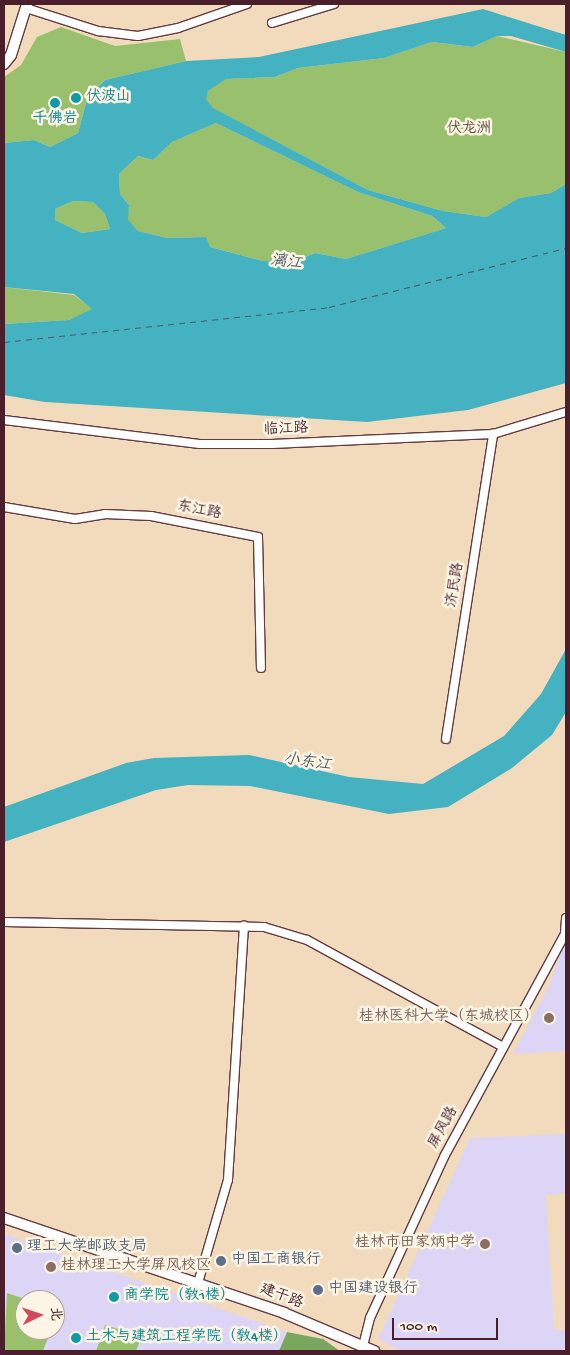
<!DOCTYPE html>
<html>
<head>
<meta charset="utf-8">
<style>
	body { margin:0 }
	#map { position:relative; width:570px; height:1355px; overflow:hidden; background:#f2dbbc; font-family:"Gochi Hand","LXGW WenKai TC",sans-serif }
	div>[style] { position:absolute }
	.built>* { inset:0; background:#ddd5f6 }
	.green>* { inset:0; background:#99c16d }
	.forest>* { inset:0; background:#7aa760 }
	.water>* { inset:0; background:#44b2c0 }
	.ferry>* { height:1px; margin-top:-0.5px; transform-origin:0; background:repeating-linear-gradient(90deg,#485a67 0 6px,transparent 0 11px) }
	.roads { filter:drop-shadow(1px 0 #633b41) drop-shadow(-1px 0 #633b41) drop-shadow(0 1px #633b41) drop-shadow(0 -1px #633b41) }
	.minor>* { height:8px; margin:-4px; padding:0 4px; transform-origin:4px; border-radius:4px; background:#fff }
	.major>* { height:10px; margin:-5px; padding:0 5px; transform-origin:5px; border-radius:5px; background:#fff }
	.dots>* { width:14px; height:14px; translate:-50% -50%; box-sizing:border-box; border:2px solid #fcf5e5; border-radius:50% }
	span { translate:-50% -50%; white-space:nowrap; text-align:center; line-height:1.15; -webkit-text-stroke:5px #fcf5e5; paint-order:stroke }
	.culture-label { font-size:15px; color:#0d838f }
	.left { translate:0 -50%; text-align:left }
	.park-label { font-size:15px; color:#62503f }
	.street-label { font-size:15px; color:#4a1f2b }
	.education-label { font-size:15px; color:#785e54 }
	.right { translate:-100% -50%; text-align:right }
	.service-label { font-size:15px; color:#4e5e75 }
	.water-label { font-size:16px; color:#485a67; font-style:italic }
	.frame { position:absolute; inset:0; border:5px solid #4a1f2b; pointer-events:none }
	.north { position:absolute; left:15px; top:1290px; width:50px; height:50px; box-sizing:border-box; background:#fcf5e5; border:1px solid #b59f9b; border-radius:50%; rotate:86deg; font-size:14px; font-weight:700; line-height:20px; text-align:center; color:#4a1f2b }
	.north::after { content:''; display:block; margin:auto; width:18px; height:22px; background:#d1495b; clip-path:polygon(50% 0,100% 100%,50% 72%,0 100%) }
	.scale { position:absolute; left:392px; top:1318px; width:106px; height:22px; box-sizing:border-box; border:2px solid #4a1f2b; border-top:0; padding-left:6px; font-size:15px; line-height:18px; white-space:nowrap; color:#4a1f2b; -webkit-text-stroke:4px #fcf5e5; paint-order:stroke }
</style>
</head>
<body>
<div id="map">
	<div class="built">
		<div style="clip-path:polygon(566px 937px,566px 1051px,513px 1054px,549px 986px)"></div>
		<div style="clip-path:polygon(566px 1134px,566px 1193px,546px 1195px,554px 1329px,566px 1331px,566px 1351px,401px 1351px,378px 1339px,470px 1138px)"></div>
		<div style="clip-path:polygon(evenodd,4px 1234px,287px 1332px,279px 1351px,4px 1351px,4px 1234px,25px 1300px,55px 1300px,55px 1330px,25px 1330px,25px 1300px)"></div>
	</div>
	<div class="green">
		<div style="clip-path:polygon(61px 27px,115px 46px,180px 39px,186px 61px,105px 80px,87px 99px,78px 133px,50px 147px,34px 140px,4px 143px,4px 77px,21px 65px,37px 37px)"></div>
		<div style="clip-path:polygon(497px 36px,566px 52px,566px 184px,551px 193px,519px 198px,486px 217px,443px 211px,368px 190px,212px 108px,205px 99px,208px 91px,225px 79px,275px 77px,298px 68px,384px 58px,432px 42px,473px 47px)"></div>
		<div style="clip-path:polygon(216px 123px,358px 192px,432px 216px,446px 228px,346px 259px,315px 253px,293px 262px,263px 261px,210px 247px,205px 237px,167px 238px,138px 231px,127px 220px,129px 205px,120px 194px,119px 174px,138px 156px,153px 160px,172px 142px)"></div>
		<div style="clip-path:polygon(73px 201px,93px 202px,105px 214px,110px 229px,82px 233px,55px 220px,55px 209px)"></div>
		<div style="clip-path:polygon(4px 287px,74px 295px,93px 309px,69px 320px,4px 324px)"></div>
		<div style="clip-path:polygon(7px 1293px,28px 1300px,25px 1330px,51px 1330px,43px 1351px,4px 1351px)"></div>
		<div style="clip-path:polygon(105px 1325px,142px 1336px,136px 1351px,96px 1351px)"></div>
	</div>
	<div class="forest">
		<div style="clip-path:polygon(287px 1332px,323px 1339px,340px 1351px,279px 1351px)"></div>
	</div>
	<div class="water">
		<div style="clip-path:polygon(evenodd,483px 9px,566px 35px,566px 52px,511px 36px,497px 36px,473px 47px,432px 42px,384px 58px,298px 68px,275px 77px,226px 79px,208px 91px,206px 99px,213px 108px,368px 190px,443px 211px,486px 217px,519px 198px,551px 193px,566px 184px,566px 383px,468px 410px,367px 422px,45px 402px,4px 395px,4px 324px,69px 320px,92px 309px,74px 294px,4px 287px,4px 143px,34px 140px,50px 147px,78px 133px,87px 99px,105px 80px,186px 61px,259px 57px,483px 9px,216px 123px,358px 192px,432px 216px,446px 228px,346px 259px,315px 253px,293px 262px,263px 261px,210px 247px,206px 237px,167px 238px,138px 231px,128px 220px,129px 205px,120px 194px,119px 174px,138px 156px,153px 160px,172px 142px,216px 123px,483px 9px,73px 201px,93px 202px,105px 214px,110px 229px,82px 233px,55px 220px,55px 209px,73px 201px)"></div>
		<div style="clip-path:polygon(566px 649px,566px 712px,552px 735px,512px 768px,448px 807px,389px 814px,250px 786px,188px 785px,156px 790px,4px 842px,4px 807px,126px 763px,154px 758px,249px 755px,349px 777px,423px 784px,504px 736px,541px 694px)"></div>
	</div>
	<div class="ferry">
		<div style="left:4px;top:342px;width:327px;rotate:-6.1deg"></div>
		<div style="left:329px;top:307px;width:244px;rotate:-14deg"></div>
	</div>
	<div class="roads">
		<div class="minor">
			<div style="left:26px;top:8px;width:76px;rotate:17.7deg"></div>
			<div style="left:98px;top:31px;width:40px;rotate:7.1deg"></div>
			<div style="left:138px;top:36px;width:41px;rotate:-11.3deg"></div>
			<div style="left:178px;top:28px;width:73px;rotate:-19.2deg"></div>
			<div style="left:272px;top:23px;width:65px;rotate:-17deg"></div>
			<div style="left:4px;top:420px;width:197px;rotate:7deg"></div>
			<div style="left:200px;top:444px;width:72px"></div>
			<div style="left:272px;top:444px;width:221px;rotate:-2.6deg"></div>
			<div style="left:493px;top:434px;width:76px;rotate:-16.8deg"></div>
			<div style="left:4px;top:507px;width:72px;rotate:9.6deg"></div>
			<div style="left:75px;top:519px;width:30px;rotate:-9deg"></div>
			<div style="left:105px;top:514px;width:46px;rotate:2.5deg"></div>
			<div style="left:151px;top:516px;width:109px;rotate:11.1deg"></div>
			<div style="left:258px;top:537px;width:131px;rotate:88.7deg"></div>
			<div style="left:446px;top:739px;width:309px;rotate:-81.2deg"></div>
			<div style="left:4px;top:922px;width:260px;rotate:1.1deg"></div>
			<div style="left:264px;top:927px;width:45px;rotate:16.8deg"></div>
			<div style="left:307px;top:940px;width:223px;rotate:28.6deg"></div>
			<div style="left:565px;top:933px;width:15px;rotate:-86deg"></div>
			<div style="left:198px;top:1283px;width:107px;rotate:-73.8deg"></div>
			<div style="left:228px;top:1180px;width:255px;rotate:-86.4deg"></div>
			<div style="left:363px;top:1346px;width:29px;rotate:-76deg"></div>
			<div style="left:370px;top:1318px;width:179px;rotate:-65.3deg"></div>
			<div style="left:445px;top:1155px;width:254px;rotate:-61.5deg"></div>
		</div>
		<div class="major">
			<div style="left:4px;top:64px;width:11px;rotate:-52deg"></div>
			<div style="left:11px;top:55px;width:53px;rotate:-72.6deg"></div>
			<div style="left:4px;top:1218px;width:296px;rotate:18.7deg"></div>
			<div style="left:284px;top:1313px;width:98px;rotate:22.9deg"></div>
		</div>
	</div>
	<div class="dots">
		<div style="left:76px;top:98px;background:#0f9aa8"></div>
		<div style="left:55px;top:103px;background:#0f9aa8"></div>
		<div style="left:549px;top:1018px;background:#8d6e63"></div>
		<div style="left:485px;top:1244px;background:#8d6e63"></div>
		<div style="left:17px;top:1248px;background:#5c6f8a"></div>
		<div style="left:221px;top:1261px;background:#5c6f8a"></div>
		<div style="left:51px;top:1267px;background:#8d6e63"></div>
		<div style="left:318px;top:1290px;background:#5c6f8a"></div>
		<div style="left:114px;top:1297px;background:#0f9aa8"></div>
		<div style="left:76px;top:1338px;background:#0f9aa8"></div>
	</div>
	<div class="culture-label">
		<span class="left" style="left:86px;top:98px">伏波山</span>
		<span style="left:55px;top:120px">千佛岩</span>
		<span class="left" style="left:124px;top:1297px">商学院（教1楼）</span>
		<span class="left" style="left:86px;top:1338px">土木与建筑工程学院（教4楼）</span>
	</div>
	<div class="park-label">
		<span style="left:469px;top:130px">伏龙洲</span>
	</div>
	<div class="street-label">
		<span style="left:286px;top:430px;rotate:-2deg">临江路</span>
		<span style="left:199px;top:511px;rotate:11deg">东江路</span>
		<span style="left:456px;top:585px;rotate:-81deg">济民路</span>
		<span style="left:444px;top:1128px;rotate:-62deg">屏风路</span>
		<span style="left:281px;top:1297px;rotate:21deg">建干路</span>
	</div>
	<div class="education-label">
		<span class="right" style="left:539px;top:1018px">桂林医科大学（东城校区）</span>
		<span class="right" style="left:475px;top:1244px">桂林市田家炳中学</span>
		<span class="left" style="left:61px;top:1267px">桂林理工大学屏风校区</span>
	</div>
	<div class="service-label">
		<span class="left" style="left:27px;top:1248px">理工大学邮政支局</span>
		<span class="left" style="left:231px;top:1261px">中国工商银行</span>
		<span class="left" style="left:328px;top:1290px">中国建设银行</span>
	</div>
	<div class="water-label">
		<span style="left:286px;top:264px;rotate:7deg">漓江</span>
		<span style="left:307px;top:764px;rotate:8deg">小东江</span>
	</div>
	<div class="frame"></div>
	<div class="north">北</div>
	<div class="scale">100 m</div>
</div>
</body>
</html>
